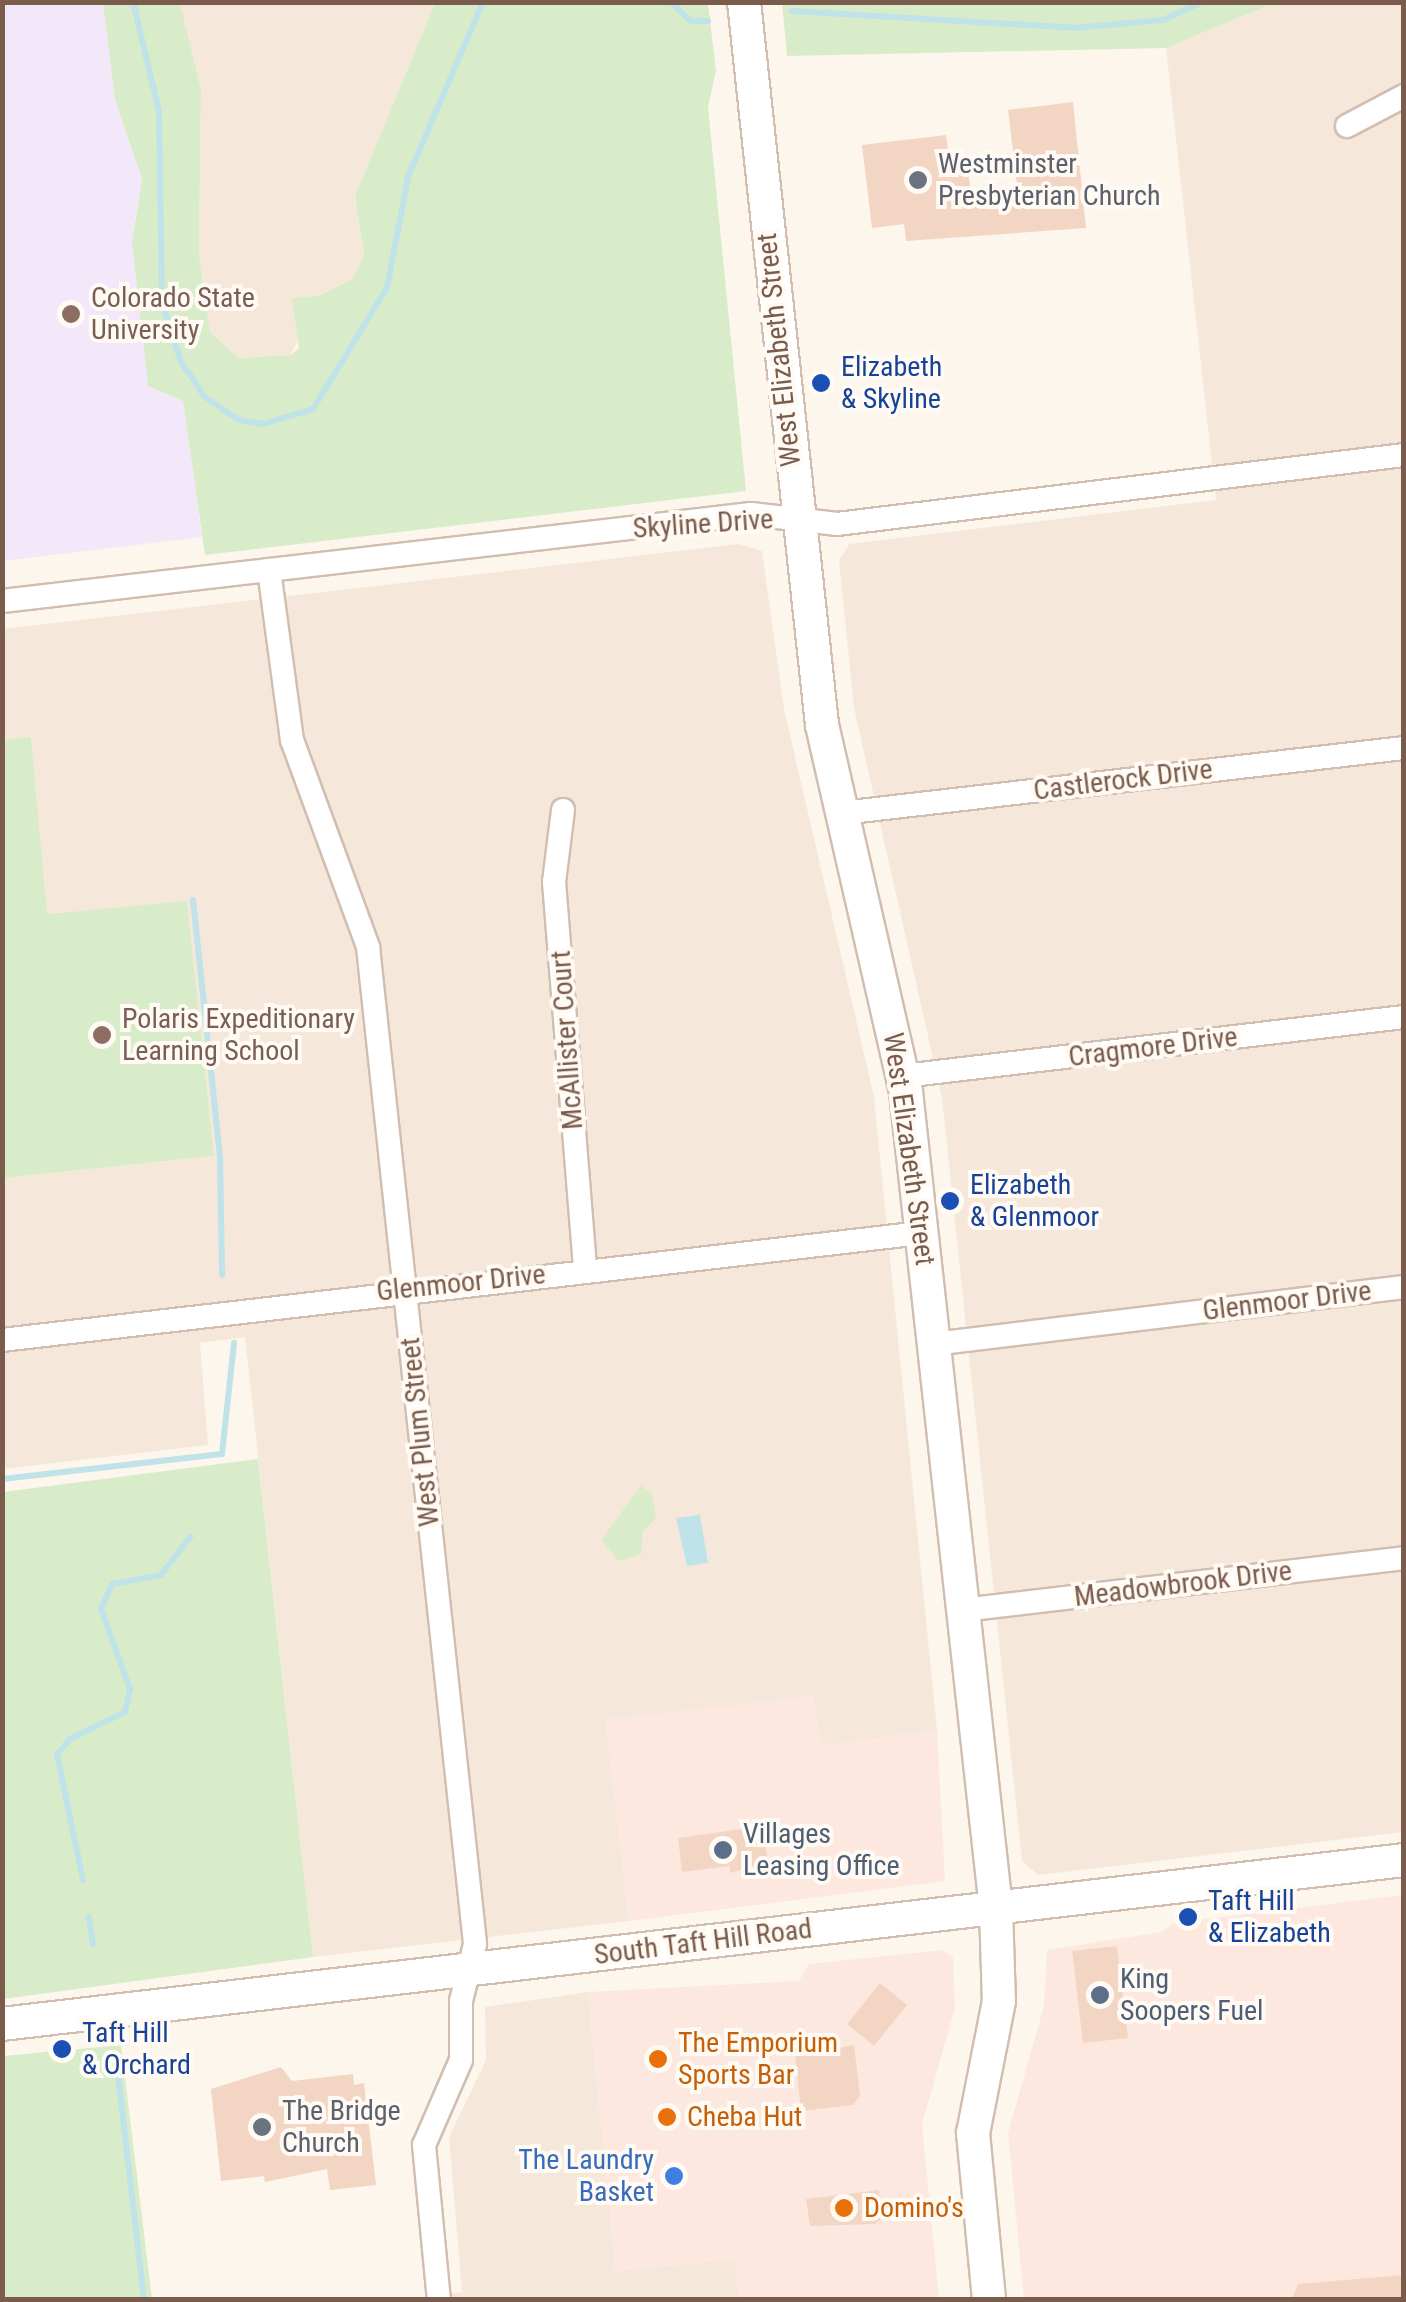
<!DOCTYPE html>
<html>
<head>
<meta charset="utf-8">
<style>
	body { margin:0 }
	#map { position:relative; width:1406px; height:2302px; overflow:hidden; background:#fdf6ec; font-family:"Roboto Condensed",sans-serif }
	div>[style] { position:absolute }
	.residential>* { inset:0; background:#f5e8da }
	.commercial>* { inset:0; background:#fde8e0 }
	.education>* { inset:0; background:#f3e8fa }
	.green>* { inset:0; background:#d8ecc9 }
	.water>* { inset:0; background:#bfe3e8 }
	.stream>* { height:6px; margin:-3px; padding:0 3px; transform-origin:3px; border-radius:3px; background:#bfe3e8 }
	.building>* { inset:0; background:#f3d5c3 }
	.roads { filter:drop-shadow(2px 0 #d1beb0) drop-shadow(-2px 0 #d1beb0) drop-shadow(0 2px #d1beb0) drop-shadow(0 -2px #d1beb0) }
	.minor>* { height:22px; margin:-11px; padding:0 11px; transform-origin:11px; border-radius:11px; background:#fff }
	.secondary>* { height:32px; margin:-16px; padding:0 16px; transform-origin:16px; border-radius:16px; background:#fff }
	.dots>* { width:28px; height:28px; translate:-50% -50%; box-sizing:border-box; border:5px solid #fffaf3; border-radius:50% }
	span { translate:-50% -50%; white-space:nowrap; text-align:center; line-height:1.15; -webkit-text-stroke:8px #fffaf3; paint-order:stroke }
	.worship-label { font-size:28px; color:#5b616d }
	.left { translate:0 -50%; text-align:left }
	.education-label { font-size:28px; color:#785e54 }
	.street-label { font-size:28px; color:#7a5c4d }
	.transit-label { font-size:28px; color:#164399 }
	.service-label { font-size:28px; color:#4e5e75 }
	.food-label { font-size:28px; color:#c56008 }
	.shop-label { font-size:28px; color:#366cbe }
	.right { translate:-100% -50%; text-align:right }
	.frame { position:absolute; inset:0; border:5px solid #7a5c4d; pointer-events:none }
</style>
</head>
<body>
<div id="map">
	<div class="residential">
		<div style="clip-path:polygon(180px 3px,435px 3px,355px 196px,364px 256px,352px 279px,318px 296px,291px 355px,238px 358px,210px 333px,199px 254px,201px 89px)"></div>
		<div style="clip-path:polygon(1274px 3px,1403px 3px,1403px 1832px,1038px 1875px,1022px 1861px,942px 1098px,854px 708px,839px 561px,849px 544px,1216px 500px,1166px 48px)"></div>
		<div style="clip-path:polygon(739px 544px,762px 551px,784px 709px,874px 1097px,937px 1730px,821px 1746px,813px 1697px,606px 1720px,629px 1921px,313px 1957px,245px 1337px,200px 1343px,208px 1445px,3px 1469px,3px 1178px,214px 1156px,187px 902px,46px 914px,31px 737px,3px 740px,2px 629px)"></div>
		<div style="clip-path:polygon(588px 1992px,616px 2271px,735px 2259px,739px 2299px,405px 2300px,462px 2292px,449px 2137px,486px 2060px,485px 2007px)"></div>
	</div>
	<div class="commercial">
		<div style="clip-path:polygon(813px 1696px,821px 1746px,937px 1730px,945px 1881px,629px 1921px,605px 1720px)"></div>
		<div style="clip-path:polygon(1403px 1895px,1403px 2299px,1024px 2299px,1008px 2133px,1044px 2006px,1047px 1950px,1161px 1932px,1174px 1923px)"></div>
		<div style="clip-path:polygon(943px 1950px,953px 1957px,955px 2008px,922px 2124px,939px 2299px,739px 2299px,735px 2259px,616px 2271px,588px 1992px,799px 1981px,809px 1964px)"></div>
	</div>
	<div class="education">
		<div style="clip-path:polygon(2px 3px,103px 3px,115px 100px,142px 179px,133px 231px,183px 401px,202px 537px,3px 561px)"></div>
	</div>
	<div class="green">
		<div style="clip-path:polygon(103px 3px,180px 3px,201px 89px,199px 254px,210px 332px,238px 358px,291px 355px,299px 348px,292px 298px,318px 296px,352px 279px,364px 256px,355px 196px,435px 3px,708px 3px,716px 71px,708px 107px,746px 491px,205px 555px,183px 401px,148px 386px,132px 242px,142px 179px,115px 100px)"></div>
		<div style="clip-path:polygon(782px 3px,782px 2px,1274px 3px,1166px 48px,787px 56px)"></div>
		<div style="clip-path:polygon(31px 737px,47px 914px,187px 901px,214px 1156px,3px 1178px,3px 740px)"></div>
		<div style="clip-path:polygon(258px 1459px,313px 1957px,3px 1999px,3px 1492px)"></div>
		<div style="clip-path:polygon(641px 1486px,652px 1494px,656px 1518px,643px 1531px,641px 1554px,619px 1561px,601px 1540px)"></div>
		<div style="clip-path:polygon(121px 2045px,152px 2299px,3px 2299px,3px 2056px)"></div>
	</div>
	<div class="water">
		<div style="clip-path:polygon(700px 1515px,708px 1563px,687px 1566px,676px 1518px)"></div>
	</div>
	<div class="stream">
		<div style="left:133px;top:2px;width:112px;rotate:76.6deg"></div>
		<div style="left:159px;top:111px;width:192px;rotate:89.1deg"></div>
		<div style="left:162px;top:303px;width:62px;rotate:72.1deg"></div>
		<div style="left:181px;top:362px;width:42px;rotate:55.6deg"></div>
		<div style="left:205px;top:397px;width:41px;rotate:34.1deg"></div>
		<div style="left:239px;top:420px;width:24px;rotate:9deg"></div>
		<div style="left:263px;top:424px;width:52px;rotate:-16.7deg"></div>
		<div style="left:313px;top:409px;width:142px;rotate:-58.6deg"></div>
		<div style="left:387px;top:288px;width:113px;rotate:-79.3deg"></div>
		<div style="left:408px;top:177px;width:190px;rotate:-66.8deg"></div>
		<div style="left:671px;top:2px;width:28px;rotate:44deg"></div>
		<div style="left:691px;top:21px;width:17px"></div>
		<div style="left:792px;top:11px;width:284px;rotate:3.4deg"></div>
		<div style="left:1075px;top:28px;width:88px;rotate:-5.2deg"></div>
		<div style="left:1163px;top:20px;width:43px;rotate:-24.8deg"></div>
		<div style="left:193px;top:900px;width:257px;rotate:84deg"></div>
		<div style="left:220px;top:1156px;width:119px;rotate:89deg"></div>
		<div style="left:2px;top:1479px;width:221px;rotate:-6.5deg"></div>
		<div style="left:222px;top:1454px;width:112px;rotate:-83.8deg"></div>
		<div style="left:83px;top:1880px;width:128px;rotate:-101.7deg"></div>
		<div style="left:57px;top:1755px;width:21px;rotate:-51deg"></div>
		<div style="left:70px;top:1739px;width:61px;rotate:-26.1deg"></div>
		<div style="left:125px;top:1712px;width:24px;rotate:-78deg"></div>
		<div style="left:130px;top:1689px;width:85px;rotate:-109.9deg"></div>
		<div style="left:101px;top:1609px;width:27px;rotate:-66deg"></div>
		<div style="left:112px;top:1584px;width:50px;rotate:-10.4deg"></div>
		<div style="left:161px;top:1575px;width:48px;rotate:-52.7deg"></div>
		<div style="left:89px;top:1917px;width:28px;rotate:82deg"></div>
		<div style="left:116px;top:2058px;width:244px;rotate:83.4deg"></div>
	</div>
	<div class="building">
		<div style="clip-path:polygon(1073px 102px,1086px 228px,906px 241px,904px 224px,872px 228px,862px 145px,946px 135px,950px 166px,967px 164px,972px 198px,1018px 193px,1008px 110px)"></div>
		<div style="clip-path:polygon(763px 1826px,768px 1862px,730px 1873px,730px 1866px,682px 1872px,678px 1838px)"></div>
		<div style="clip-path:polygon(1117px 1946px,1128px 2038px,1083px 2043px,1072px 1951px)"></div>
		<div style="clip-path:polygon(880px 1983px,907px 2005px,874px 2046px,847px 2024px)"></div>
		<div style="clip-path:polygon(854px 2045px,860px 2096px,853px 2105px,801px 2111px,795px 2056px)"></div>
		<div style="clip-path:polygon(281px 2067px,292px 2081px,353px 2074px,354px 2085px,364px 2083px,376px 2185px,330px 2190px,327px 2169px,265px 2182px,264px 2176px,221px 2181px,211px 2089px)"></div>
		<div style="clip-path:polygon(879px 2190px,882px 2218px,875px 2224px,810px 2226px,806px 2199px)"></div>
		<div style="clip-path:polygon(1404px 2275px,1404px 2300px,1291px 2300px,1298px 2284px)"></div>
	</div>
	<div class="roads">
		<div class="minor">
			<div style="left:1347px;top:126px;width:64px;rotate:-27.8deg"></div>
			<div style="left:269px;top:570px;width:172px;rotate:82.3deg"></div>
			<div style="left:292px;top:740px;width:221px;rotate:69.8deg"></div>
			<div style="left:368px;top:947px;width:1003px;rotate:83.87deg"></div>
			<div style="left:475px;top:1944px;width:59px;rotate:103.8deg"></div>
			<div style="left:461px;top:2001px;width:59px;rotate:90deg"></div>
			<div style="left:461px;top:2060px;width:93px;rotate:113.5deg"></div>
			<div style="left:424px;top:2145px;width:156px;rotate:84.5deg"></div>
			<div style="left:2px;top:601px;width:754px;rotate:-6.63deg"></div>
			<div style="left:751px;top:514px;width:87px;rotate:6.6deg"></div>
			<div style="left:837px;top:524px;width:571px;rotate:-6.94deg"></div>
			<div style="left:563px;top:810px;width:73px;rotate:97.1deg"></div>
			<div style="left:554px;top:882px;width:389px;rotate:85.4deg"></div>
			<div style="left:842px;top:813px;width:566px;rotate:-6.6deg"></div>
			<div style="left:903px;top:1076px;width:504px;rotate:-6.72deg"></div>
			<div style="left:2px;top:1340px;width:925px;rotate:-6.64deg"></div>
			<div style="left:933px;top:1344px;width:474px;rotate:-6.9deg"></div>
			<div style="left:963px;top:1610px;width:444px;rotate:-6.7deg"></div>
		</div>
		<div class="secondary">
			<div style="left:744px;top:2px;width:727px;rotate:83.84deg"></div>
			<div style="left:822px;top:725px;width:376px;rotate:77.1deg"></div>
			<div style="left:906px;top:1092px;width:821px;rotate:83.71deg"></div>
			<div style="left:996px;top:1908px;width:93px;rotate:88.2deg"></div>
			<div style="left:999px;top:2001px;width:135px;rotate:101.1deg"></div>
			<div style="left:973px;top:2133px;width:168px;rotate:84.5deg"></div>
			<div style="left:2px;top:2024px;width:1412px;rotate:-6.67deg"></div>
		</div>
	</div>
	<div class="dots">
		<div style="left:918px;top:180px;background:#6b7280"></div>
		<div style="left:71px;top:314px;background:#8d6e63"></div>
		<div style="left:821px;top:383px;background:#1a4fb4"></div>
		<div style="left:102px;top:1035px;background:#8d6e63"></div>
		<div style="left:950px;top:1201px;background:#1a4fb4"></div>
		<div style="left:723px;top:1850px;background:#5c6f8a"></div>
		<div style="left:1188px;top:1917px;background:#1a4fb4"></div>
		<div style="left:1100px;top:1995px;background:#5c6f8a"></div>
		<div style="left:62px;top:2049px;background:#1a4fb4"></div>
		<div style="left:658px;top:2059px;background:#e8710a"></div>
		<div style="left:667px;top:2117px;background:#e8710a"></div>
		<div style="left:262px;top:2127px;background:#6b7280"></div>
		<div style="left:674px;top:2176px;background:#3f7fe0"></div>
		<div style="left:844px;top:2208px;background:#e8710a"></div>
	</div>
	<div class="worship-label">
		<span class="left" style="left:938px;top:180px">Westminster<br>Presbyterian Church</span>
		<span class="left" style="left:282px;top:2127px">The Bridge<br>Church</span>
	</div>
	<div class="education-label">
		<span class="left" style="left:91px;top:314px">Colorado State<br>University</span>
		<span class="left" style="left:122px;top:1035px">Polaris Expeditionary<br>Learning School</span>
	</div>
	<div class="street-label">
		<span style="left:779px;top:350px;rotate:-96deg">West Elizabeth Street</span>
		<span style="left:703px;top:524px;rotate:-4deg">Skyline Drive</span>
		<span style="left:1123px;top:780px;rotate:-7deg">Castlerock Drive</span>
		<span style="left:567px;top:1040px;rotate:-94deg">McAllister Court</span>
		<span style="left:1153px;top:1047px;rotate:-7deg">Cragmore Drive</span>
		<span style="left:909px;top:1149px;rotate:82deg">West Elizabeth Street</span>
		<span style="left:461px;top:1283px;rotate:-6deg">Glenmoor Drive</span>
		<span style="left:1287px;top:1301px;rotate:-7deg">Glenmoor Drive</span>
		<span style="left:420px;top:1432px;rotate:-96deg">West Plum Street</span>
		<span style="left:1183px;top:1584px;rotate:-7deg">Meadowbrook Drive</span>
		<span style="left:703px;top:1942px;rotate:-7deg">South Taft Hill Road</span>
	</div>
	<div class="transit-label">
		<span class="left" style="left:841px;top:383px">Elizabeth<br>&amp; Skyline</span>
		<span class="left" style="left:970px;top:1201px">Elizabeth<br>&amp; Glenmoor</span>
		<span class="left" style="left:1208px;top:1917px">Taft Hill<br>&amp; Elizabeth</span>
		<span class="left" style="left:82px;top:2049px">Taft Hill<br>&amp; Orchard</span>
	</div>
	<div class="service-label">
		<span class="left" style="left:743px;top:1850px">Villages<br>Leasing Office</span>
		<span class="left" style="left:1120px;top:1995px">King<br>Soopers Fuel</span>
	</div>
	<div class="food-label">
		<span class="left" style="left:678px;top:2059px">The Emporium<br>Sports Bar</span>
		<span class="left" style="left:687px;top:2117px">Cheba Hut</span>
		<span class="left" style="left:864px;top:2208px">Domino's</span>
	</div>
	<div class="shop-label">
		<span class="right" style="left:654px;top:2176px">The Laundry<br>Basket</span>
	</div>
	<div class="frame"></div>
</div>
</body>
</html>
